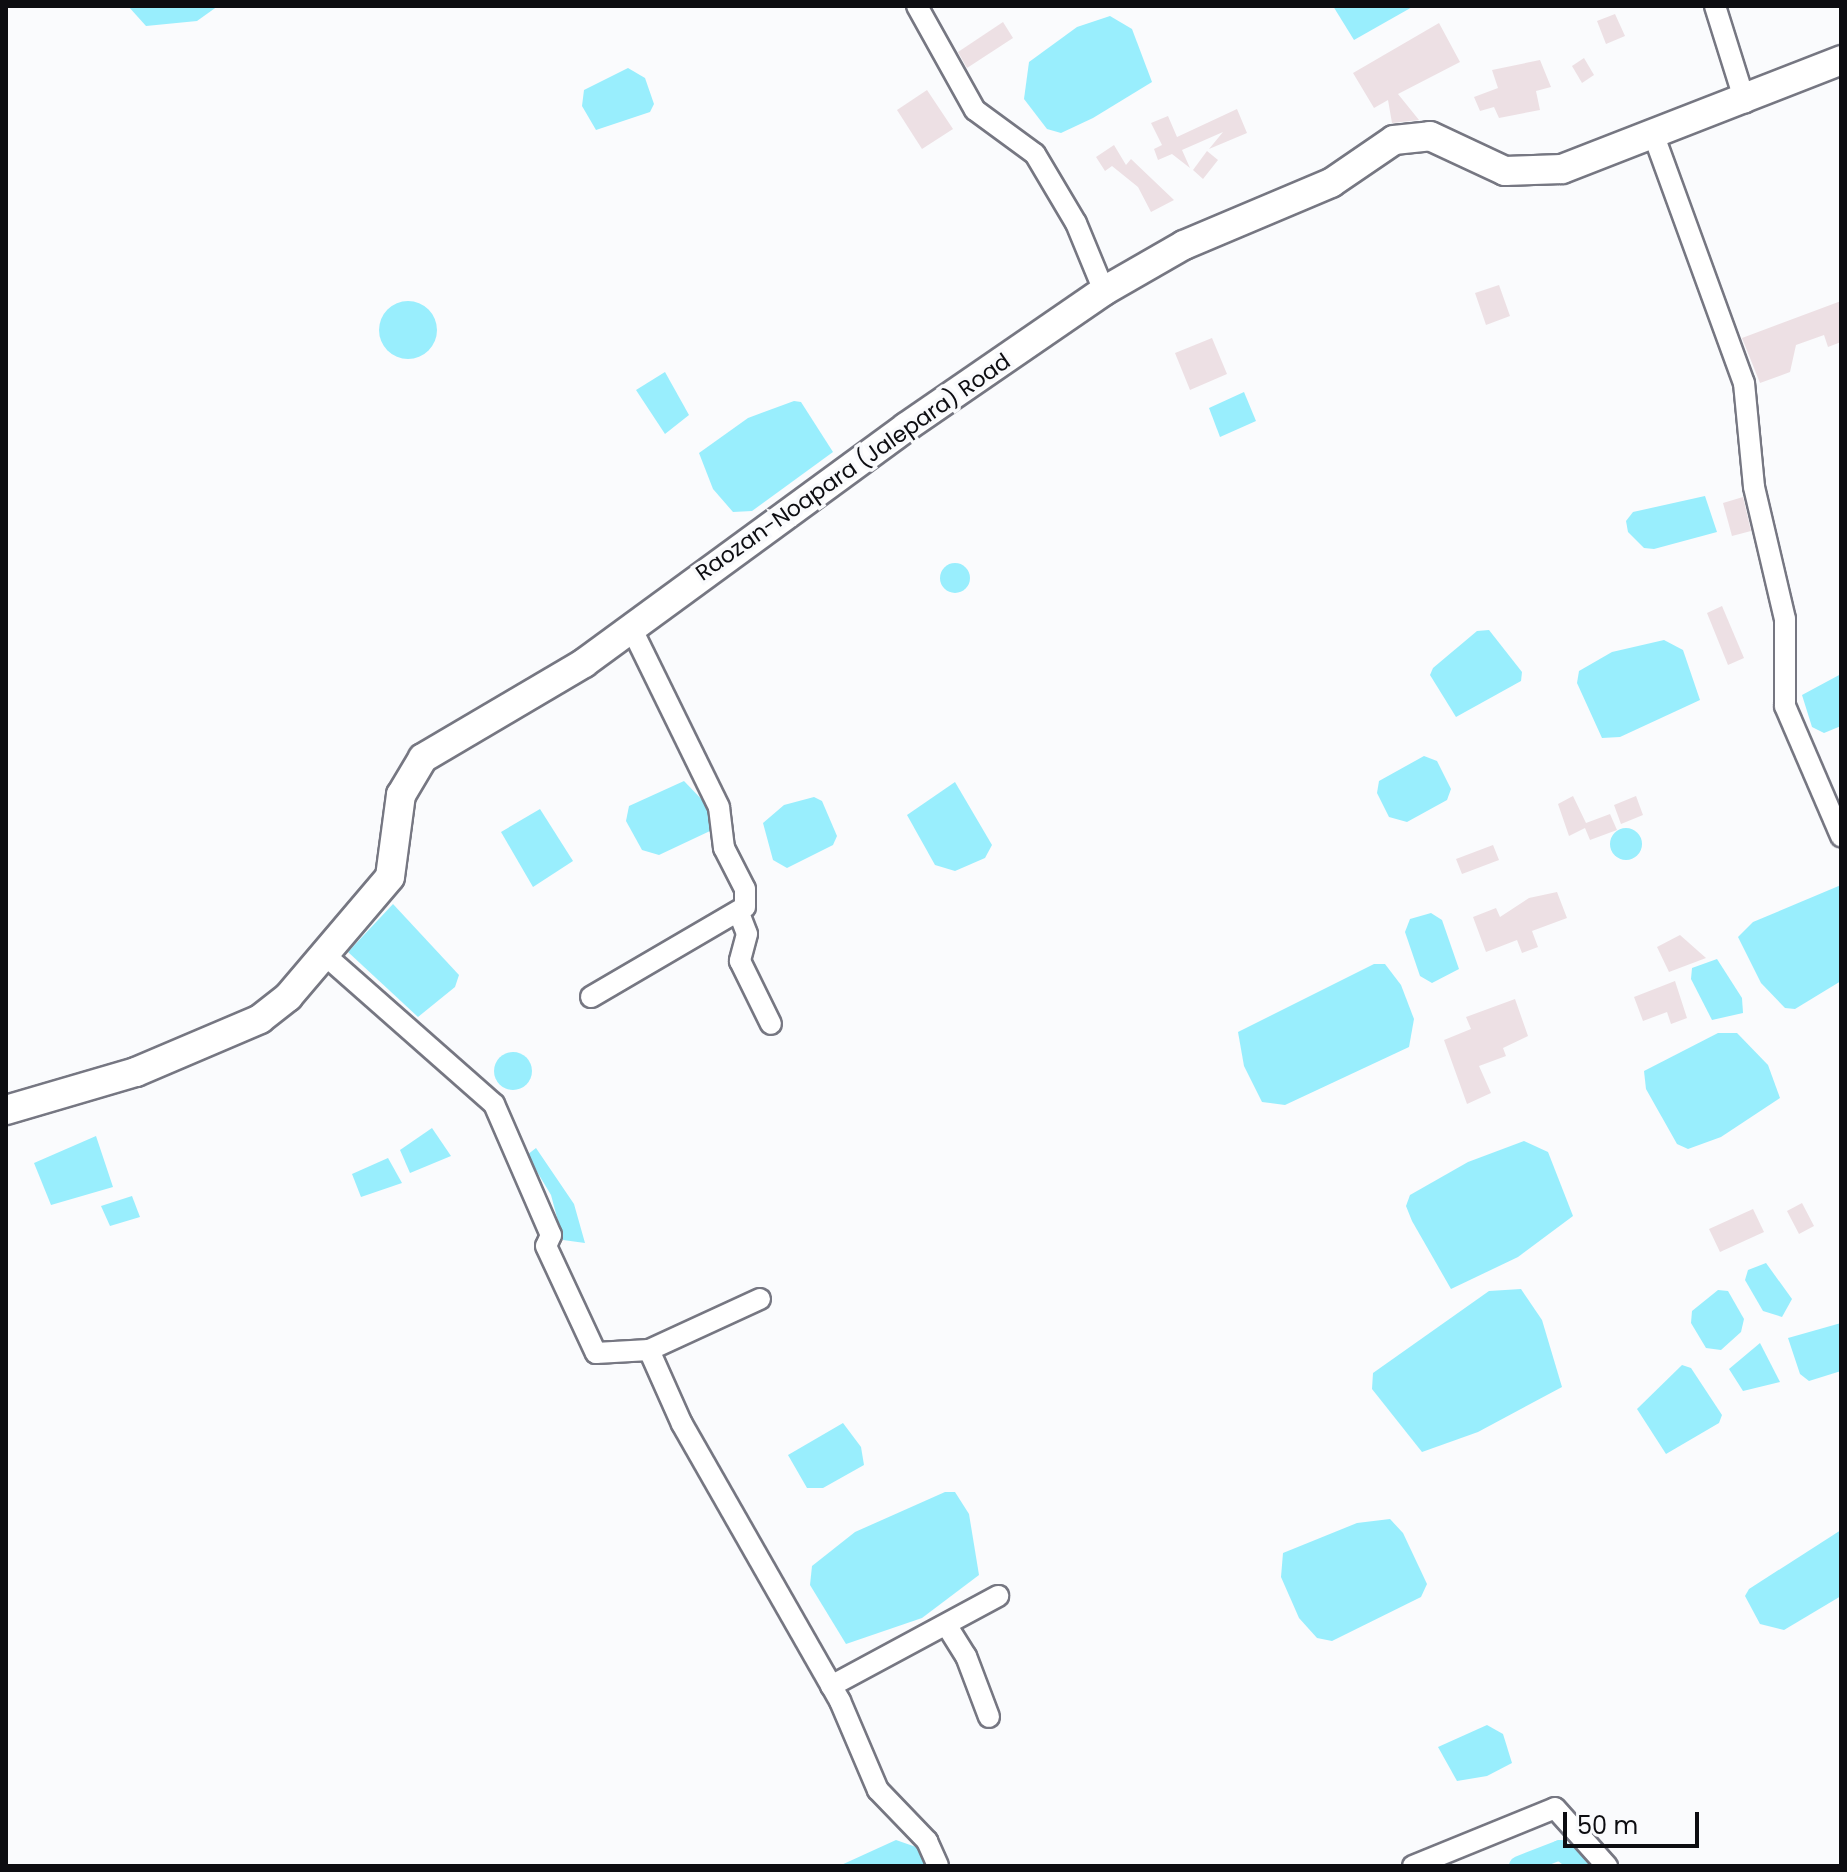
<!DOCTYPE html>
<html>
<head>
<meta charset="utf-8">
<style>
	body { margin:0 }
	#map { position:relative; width:1847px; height:1872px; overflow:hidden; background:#fafbfd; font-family:Poppins,sans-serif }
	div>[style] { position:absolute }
	.water>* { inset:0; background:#99eefd }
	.round { border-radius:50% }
	.canal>* { height:20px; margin:-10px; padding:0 10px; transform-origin:10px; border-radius:10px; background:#99eefd }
	.building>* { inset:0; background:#ede0e4 }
	.roads { filter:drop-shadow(2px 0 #767782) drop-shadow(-2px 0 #767782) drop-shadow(0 2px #767782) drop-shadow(0 -2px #767782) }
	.street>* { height:20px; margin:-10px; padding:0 10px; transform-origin:10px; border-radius:10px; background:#fff }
	.secondary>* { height:28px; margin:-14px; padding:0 14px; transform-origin:14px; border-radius:14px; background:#fff }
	span { translate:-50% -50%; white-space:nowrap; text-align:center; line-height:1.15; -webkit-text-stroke:7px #fafbfd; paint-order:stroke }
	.street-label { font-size:22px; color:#0d0d11 }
	.frame { position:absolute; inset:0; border:8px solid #0d0d11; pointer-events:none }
	.scale { position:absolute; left:1563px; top:1812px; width:136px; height:36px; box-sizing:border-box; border:4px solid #0d0d11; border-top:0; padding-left:10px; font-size:24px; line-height:28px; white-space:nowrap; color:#0d0d11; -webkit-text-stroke:6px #fafbfd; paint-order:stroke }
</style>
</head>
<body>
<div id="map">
	<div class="water">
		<div style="clip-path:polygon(128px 6px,218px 6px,197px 21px,146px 26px)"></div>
		<div style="clip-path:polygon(1333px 6px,1414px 6px,1354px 40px)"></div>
		<div style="clip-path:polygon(1110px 16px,1132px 29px,1152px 82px,1093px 118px,1061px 133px,1047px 129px,1024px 99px,1029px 62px,1077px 27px)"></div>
		<div style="clip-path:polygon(628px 68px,645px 78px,654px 104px,650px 112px,596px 130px,582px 106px,584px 90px)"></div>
		<div class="round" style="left:379px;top:301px;width:58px;height:58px"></div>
		<div style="clip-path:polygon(665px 372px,689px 415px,665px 434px,636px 390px)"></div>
		<div style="clip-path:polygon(1244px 392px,1256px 421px,1220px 437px,1209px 408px)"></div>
		<div style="clip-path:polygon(794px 401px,801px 402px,833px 452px,752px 511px,733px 512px,713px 489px,699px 453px,748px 418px)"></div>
		<div style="clip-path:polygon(1705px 496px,1717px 532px,1654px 549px,1644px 548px,1628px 532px,1626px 521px,1633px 512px)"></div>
		<div class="round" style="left:940px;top:563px;width:30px;height:30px"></div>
		<div style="clip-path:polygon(1489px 630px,1522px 672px,1521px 681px,1456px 717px,1430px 675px,1433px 668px,1477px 631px)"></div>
		<div style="clip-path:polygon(1664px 640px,1683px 650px,1700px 700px,1620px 737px,1602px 738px,1577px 683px,1579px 671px,1612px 652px)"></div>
		<div style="clip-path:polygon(1841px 674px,1841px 726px,1824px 733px,1812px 727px,1802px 695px)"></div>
		<div style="clip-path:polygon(1424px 756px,1437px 761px,1451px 789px,1447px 800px,1407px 822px,1389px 817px,1377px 793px,1379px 781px)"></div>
		<div style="clip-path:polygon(684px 781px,708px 806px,710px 831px,659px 855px,642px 850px,626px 821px,629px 806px)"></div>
		<div style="clip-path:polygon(955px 782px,992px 845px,985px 858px,955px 871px,935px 865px,907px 815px)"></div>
		<div style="clip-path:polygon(814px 797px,822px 801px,837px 836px,833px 845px,787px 868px,773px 860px,763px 823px,784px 805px)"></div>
		<div style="clip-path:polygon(540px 809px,573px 861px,533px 887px,501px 832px)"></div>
		<div class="round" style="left:1610px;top:828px;width:32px;height:32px"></div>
		<div style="clip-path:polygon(1841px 885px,1841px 981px,1795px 1009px,1785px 1008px,1761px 983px,1738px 937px,1753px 922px)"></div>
		<div style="clip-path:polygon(393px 904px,459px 975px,455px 987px,418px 1017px,348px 952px)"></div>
		<div style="clip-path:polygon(1431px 913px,1442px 920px,1459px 969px,1432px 983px,1420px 976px,1405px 932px,1410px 919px)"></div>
		<div style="clip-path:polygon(1717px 959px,1742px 998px,1743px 1013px,1712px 1020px,1691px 979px,1692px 968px)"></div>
		<div style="clip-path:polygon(1374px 964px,1385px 964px,1401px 985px,1414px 1019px,1409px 1047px,1285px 1105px,1262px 1102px,1244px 1066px,1238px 1032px)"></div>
		<div style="clip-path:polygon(1718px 1033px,1737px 1033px,1768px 1065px,1780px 1098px,1721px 1137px,1688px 1149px,1677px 1144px,1646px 1089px,1644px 1071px)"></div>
		<div class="round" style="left:494px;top:1052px;width:38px;height:38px"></div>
		<div style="clip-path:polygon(432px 1128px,451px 1156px,410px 1173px,400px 1150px)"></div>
		<div style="clip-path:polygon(96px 1136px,113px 1187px,51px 1205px,34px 1163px)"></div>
		<div style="clip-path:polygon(1524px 1141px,1548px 1152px,1573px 1216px,1518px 1257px,1451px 1289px,1412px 1221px,1406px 1206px,1410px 1195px,1468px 1162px)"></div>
		<div style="clip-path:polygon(536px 1148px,574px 1204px,585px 1243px,563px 1240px,551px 1195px,527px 1155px)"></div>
		<div style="clip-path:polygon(388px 1158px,402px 1183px,361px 1197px,352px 1174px)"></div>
		<div style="clip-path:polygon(132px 1196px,140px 1217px,110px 1226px,101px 1206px)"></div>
		<div style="clip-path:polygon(1766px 1263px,1792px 1299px,1782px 1317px,1763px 1311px,1745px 1280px,1748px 1270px)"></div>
		<div style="clip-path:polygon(1521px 1289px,1542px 1320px,1562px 1387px,1478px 1432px,1422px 1452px,1372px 1389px,1373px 1373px,1489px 1291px)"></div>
		<div style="clip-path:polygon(1718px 1290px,1728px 1291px,1744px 1319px,1741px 1332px,1721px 1350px,1706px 1348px,1691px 1323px,1692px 1311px)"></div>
		<div style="clip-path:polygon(1841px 1323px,1841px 1371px,1809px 1381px,1800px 1374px,1788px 1338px)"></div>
		<div style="clip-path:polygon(1760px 1343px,1780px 1382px,1743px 1391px,1729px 1369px)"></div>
		<div style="clip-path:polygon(1682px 1365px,1691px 1368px,1722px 1415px,1719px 1423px,1666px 1454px,1637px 1409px)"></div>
		<div style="clip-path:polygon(843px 1423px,861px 1447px,864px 1465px,823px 1488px,807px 1488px,788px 1455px)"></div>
		<div style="clip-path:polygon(945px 1492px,955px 1492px,969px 1514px,979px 1575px,922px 1618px,846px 1644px,810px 1585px,812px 1566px,855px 1532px)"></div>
		<div style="clip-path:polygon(1390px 1519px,1403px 1533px,1427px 1584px,1421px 1597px,1332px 1641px,1317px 1638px,1299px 1618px,1281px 1577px,1283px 1553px,1357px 1523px)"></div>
		<div style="clip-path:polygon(1841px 1530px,1841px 1596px,1784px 1630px,1760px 1624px,1745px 1596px,1749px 1589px)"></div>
		<div style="clip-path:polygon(1487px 1725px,1503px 1734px,1512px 1763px,1487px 1776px,1457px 1781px,1438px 1747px)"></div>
		<div style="clip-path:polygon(896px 1840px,916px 1847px,929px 1866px,839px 1866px)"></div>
	</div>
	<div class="canal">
		<div style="left:1519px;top:1866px;width:44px;rotate:-21.3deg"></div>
		<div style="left:1560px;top:1850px;width:26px;rotate:37deg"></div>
	</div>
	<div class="building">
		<div style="clip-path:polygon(1615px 14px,1625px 36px,1606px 44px,1597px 21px)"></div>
		<div style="clip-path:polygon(1003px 22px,1013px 38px,967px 68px,958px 52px)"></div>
		<div style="clip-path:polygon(1439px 23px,1460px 62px,1398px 94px,1419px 120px,1392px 123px,1388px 100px,1374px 108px,1353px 73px)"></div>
		<div style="clip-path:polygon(1584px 58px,1594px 75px,1582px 83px,1572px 66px)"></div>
		<div style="clip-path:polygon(1540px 60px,1551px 87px,1536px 91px,1540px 110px,1499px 118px,1494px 107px,1480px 111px,1474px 97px,1498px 88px,1492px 70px)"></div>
		<div style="clip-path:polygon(927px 90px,953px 129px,922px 149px,897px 110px)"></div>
		<div style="clip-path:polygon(1237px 109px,1247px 133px,1209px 149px,1223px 132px,1182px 150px,1190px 168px,1172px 154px,1158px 160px,1154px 149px,1162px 145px,1151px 123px,1168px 116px,1177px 137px)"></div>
		<div style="clip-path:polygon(1114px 145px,1126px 165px,1131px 159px,1174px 200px,1151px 212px,1138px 187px,1112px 166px,1105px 171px,1096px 157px)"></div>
		<div style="clip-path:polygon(1207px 151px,1218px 160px,1203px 179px,1193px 170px)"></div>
		<div style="clip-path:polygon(1499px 285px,1510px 316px,1486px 325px,1475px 293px)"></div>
		<div style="clip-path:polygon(1841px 301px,1841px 342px,1828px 347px,1824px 335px,1796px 345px,1790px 372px,1760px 383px,1742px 338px)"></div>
		<div style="clip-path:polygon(1212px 338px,1227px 374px,1190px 390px,1175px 353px)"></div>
		<div style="clip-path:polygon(1743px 497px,1751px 531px,1732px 536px,1723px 503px)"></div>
		<div style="clip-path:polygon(1722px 606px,1744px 658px,1728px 665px,1707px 613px)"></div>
		<div style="clip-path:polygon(1573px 796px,1586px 823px,1610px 814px,1617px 830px,1590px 840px,1585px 828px,1569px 836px,1558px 804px)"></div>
		<div style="clip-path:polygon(1636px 796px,1643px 815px,1621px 824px,1614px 805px)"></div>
		<div style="clip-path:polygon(1493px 845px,1499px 860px,1462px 874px,1456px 859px)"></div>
		<div style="clip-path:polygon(1557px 892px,1567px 918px,1532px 931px,1538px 947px,1522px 953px,1517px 940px,1486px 952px,1473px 917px,1496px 908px,1500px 917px,1529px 898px)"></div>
		<div style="clip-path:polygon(1680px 935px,1706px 958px,1669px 972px,1657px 947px)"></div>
		<div style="clip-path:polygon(1675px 981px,1687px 1018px,1671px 1024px,1667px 1012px,1643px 1021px,1634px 997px)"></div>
		<div style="clip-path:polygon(1515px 999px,1528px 1036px,1503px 1048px,1506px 1056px,1479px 1066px,1491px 1093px,1467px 1104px,1444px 1040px,1471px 1029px,1466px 1017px)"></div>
		<div style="clip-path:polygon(1802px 1203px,1814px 1226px,1799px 1234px,1787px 1211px)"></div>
		<div style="clip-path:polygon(1753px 1209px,1764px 1232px,1720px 1252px,1709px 1229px)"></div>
	</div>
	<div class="roads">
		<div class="street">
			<div style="left:917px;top:6px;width:119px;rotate:60.9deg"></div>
			<div style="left:975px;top:110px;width:74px;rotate:36.3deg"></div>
			<div style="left:1035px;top:154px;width:80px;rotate:59.3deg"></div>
			<div style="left:1076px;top:223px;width:74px;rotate:67.6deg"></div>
			<div style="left:1715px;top:6px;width:101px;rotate:72.6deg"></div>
			<div style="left:1654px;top:136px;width:263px;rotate:70deg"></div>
			<div style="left:1744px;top:383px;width:104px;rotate:84.5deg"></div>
			<div style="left:1754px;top:487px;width:136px;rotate:76.8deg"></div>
			<div style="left:1785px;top:619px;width:87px;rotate:90deg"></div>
			<div style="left:1785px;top:706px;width:142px;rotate:66.7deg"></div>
			<div style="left:739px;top:913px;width:22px;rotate:69deg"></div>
			<div style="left:747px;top:934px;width:28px;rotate:105deg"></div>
			<div style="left:740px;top:961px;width:70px;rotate:63.8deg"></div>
			<div style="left:325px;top:955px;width:225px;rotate:41.4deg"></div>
			<div style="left:494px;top:1104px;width:143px;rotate:66.5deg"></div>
			<div style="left:551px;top:1235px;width:12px;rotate:114deg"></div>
			<div style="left:546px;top:1246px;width:118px;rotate:65deg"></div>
			<div style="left:596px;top:1353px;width:53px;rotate:-3.2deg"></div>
			<div style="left:649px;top:1350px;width:81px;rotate:66deg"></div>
			<div style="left:682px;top:1424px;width:319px;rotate:60.3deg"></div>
			<div style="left:840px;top:1701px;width:97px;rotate:66.9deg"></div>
			<div style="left:878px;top:1790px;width:71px;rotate:46.1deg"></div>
			<div style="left:927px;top:1841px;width:27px;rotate:66deg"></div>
			<div style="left:591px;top:997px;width:178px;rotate:-30.3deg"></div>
			<div style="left:745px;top:907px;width:18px;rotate:-90deg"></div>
			<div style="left:745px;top:889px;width:46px;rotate:-117.1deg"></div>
			<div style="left:724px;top:848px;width:41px;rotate:-97deg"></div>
			<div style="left:719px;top:807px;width:200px;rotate:-116.1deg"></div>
			<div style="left:649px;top:1350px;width:122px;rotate:-24.7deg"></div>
			<div style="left:947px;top:1626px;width:36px;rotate:58deg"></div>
			<div style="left:966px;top:1656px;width:65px;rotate:69.3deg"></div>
			<div style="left:831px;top:1686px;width:190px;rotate:-28.3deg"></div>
			<div style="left:1413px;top:1866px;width:153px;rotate:-22.2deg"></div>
			<div style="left:1555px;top:1808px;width:78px;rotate:48.1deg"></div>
		</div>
		<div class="secondary">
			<div style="left:6px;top:1110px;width:135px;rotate:-16.3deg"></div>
			<div style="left:136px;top:1072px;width:135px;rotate:-23.1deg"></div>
			<div style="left:260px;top:1019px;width:36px;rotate:-38deg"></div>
			<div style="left:288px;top:997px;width:157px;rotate:-49.6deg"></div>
			<div style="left:390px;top:877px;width:83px;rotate:-82.4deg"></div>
			<div style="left:401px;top:795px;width:43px;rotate:-59.3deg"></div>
			<div style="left:423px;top:758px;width:187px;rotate:-30.5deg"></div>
			<div style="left:584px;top:663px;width:399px;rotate:-36.2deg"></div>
			<div style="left:906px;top:427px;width:240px;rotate:-34.5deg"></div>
			<div style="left:1104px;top:291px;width:92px;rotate:-29.9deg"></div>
			<div style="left:1184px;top:245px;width:160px;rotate:-22.9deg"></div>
			<div style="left:1331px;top:183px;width:76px;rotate:-34.3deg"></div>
			<div style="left:1394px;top:140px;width:36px;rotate:-6deg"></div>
			<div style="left:1430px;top:136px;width:83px;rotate:25deg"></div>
			<div style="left:1505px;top:171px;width:57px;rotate:-2deg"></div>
			<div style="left:1562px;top:169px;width:300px;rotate:-21.3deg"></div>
		</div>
	</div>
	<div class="street-label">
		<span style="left:853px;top:467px;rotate:-35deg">Raozan-Noapara (Jalepara) Road</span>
	</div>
	<div class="frame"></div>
	<div class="scale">50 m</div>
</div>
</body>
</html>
